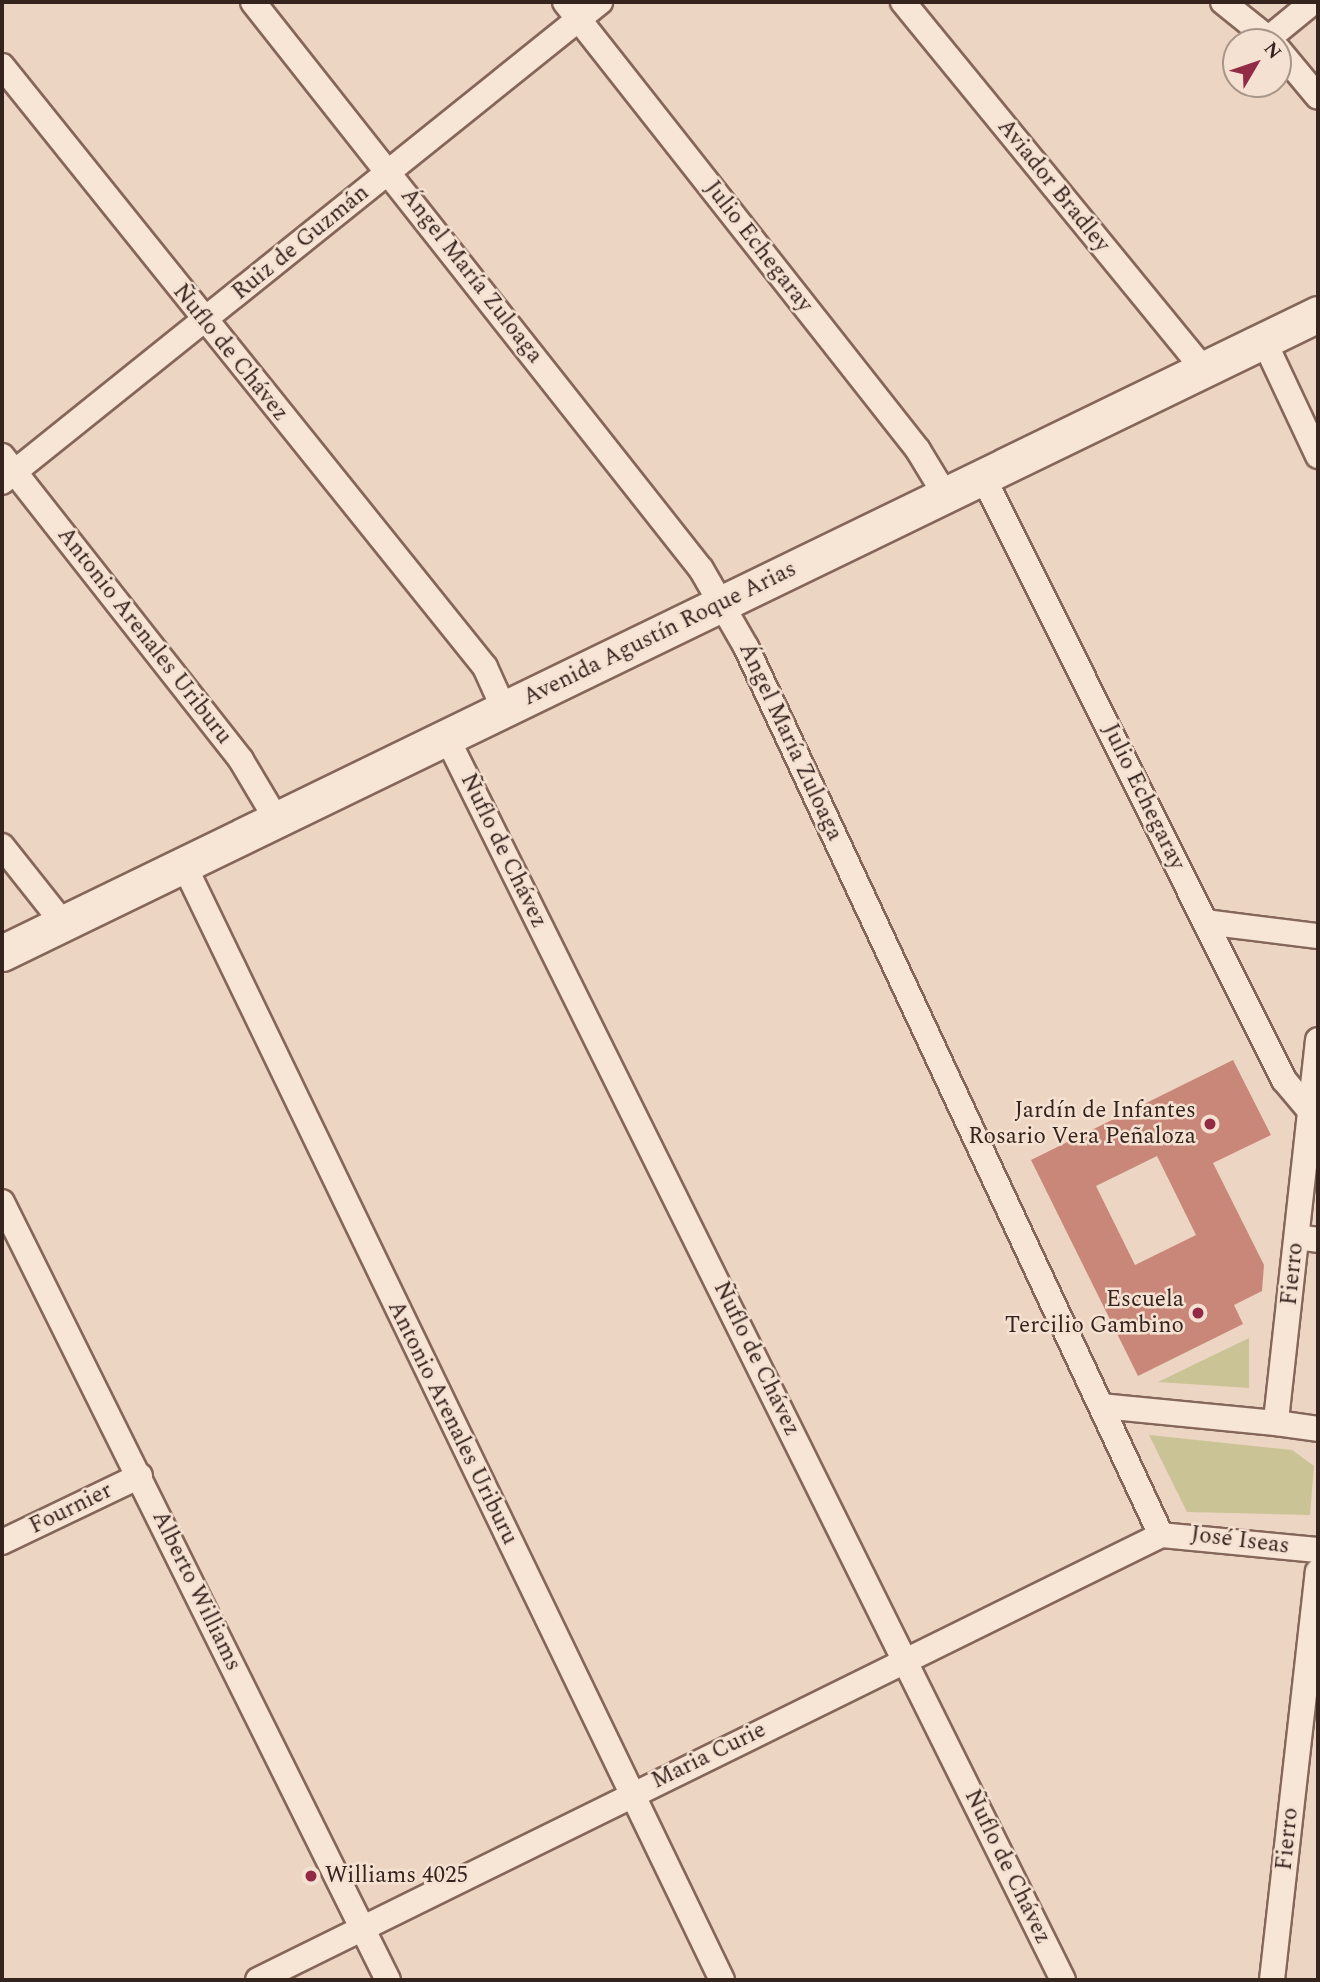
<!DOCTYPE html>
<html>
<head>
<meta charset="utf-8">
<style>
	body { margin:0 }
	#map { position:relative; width:1320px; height:1982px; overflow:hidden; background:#ecd5c2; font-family:Spectral,serif }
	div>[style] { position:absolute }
	.green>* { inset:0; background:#cac396 }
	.building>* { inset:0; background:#c98779 }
	.roads { filter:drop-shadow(2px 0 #85665a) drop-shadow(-2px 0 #85665a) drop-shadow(0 2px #85665a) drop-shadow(0 -2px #85665a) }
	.street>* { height:24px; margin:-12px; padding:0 12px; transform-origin:12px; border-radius:12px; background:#f7e5d5 }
	.secondary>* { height:35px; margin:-17.5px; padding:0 17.5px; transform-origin:17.5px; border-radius:17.5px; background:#f7e5d5 }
	.dots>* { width:19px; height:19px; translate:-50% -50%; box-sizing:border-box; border:4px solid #f4e1d1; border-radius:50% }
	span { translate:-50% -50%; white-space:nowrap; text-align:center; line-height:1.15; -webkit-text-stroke:5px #f4e1d1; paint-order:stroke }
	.street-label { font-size:23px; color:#35231e }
	.poi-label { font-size:23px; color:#35231e }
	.right { translate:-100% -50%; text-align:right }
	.left { translate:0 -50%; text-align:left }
	.frame { position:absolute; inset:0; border:4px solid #35231e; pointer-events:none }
	.north { position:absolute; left:1222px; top:28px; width:70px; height:70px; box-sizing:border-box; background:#f4e1d1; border:2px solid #a89589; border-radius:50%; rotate:51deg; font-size:19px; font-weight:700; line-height:28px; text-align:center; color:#35231e }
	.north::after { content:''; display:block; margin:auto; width:24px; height:32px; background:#922c46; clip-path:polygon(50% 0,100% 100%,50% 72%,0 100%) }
</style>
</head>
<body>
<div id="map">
	<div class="green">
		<div style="clip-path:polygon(1249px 1338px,1249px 1388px,1158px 1382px)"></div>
		<div style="clip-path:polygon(1149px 1435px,1292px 1450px,1314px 1466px,1310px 1515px,1187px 1512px)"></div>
	</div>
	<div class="building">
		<div style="clip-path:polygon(evenodd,1233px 1060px,1271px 1135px,1213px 1163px,1264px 1265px,1262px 1291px,1234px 1305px,1243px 1324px,1138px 1376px,1031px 1160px,1233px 1060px,1157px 1156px,1196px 1235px,1135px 1265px,1096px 1186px,1157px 1156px)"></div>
	</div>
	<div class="roads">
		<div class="street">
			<div style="left:253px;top:2px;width:723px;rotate:51.69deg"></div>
			<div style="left:701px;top:569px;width:90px;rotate:60deg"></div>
			<div style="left:746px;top:647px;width:980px;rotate:64.95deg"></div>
			<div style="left:565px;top:2px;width:570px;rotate:51.76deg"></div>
			<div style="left:918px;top:450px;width:54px;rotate:58.7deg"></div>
			<div style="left:903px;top:2px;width:475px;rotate:50.7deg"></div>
			<div style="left:1223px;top:2px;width:64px;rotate:38.7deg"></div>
			<div style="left:1269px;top:38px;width:57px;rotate:-39.3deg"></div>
			<div style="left:1278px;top:49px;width:62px;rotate:50.2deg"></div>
			<div style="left:2px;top:66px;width:771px;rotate:51.21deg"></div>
			<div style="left:485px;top:667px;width:46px;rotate:65.7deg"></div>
			<div style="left:1264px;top:341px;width:127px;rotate:64.8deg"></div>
			<div style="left:2px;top:456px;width:387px;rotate:51.8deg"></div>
			<div style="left:241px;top:760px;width:72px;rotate:59.2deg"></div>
			<div style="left:983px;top:477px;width:674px;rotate:63.47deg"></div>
			<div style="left:1284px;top:1080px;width:40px;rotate:50deg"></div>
			<div style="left:2px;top:482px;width:767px;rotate:-38.75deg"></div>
			<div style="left:447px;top:738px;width:1386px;rotate:63.62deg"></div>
			<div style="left:2px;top:846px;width:98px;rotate:51.6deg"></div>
			<div style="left:184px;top:865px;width:1238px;rotate:64.24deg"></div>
			<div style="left:1205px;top:922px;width:114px;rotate:7.1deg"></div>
			<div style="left:1318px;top:1040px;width:385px;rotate:96.3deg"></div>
			<div style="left:1276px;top:1423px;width:42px;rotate:8.1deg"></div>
			<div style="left:2px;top:1202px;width:868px;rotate:63.61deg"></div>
			<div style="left:1297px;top:1237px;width:21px;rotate:8deg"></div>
			<div style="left:1102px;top:1406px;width:175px;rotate:5.6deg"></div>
			<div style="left:2px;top:1542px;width:153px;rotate:-25.6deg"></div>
			<div style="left:258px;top:1980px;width:1007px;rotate:-26.23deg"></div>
			<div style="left:1161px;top:1535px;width:158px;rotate:5.5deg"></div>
			<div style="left:1272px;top:1980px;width:411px;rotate:-83.6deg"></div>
		</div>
		<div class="secondary">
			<div style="left:2px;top:953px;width:1463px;rotate:-25.9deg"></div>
		</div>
	</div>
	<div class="dots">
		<div style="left:1210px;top:1124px;background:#922c46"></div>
		<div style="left:1198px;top:1313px;background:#922c46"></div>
		<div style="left:311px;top:1876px;background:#922c46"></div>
	</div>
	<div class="street-label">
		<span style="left:1053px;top:186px;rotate:51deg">Aviador Bradley</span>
		<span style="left:301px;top:243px;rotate:-39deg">Ruiz de Guzmán</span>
		<span style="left:758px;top:247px;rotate:52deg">Julio Echegaray</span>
		<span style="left:471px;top:276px;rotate:52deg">Ángel María Zuloaga</span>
		<span style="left:230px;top:353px;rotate:51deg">Ñuflo de Chávez</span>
		<span style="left:660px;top:634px;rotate:-26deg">Avenida Agustín Roque Arias</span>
		<span style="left:144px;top:636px;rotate:52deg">Antonio Arenales Uriburu</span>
		<span style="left:790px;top:742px;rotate:65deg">Ángel María Zuloaga</span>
		<span style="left:1143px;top:797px;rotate:64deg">Julio Echegaray</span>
		<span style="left:503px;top:851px;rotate:64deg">Ñuflo de Chávez</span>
		<span style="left:1293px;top:1274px;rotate:-84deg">Fierro</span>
		<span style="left:756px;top:1359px;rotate:64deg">Ñuflo de Chávez</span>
		<span style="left:452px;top:1423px;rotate:64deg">Antonio Arenales Uriburu</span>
		<span style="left:71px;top:1509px;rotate:-26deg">Fournier</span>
		<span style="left:1240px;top:1541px;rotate:7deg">José Iseas</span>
		<span style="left:196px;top:1591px;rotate:64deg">Alberto Williams</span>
		<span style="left:709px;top:1756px;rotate:-26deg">Maria Curie</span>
		<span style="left:1288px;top:1839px;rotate:-84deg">Fierro</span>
		<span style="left:1007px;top:1867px;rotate:64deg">Ñuflo de Chávez</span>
	</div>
	<div class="poi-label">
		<span class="right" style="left:1196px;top:1124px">Jardín de Infantes<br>Rosario Vera Peñaloza</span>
		<span class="right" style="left:1184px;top:1313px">Escuela<br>Tercilio Gambino</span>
		<span class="left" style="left:325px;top:1876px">Williams 4025</span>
	</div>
	<div class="frame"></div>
	<div class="north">N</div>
</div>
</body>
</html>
